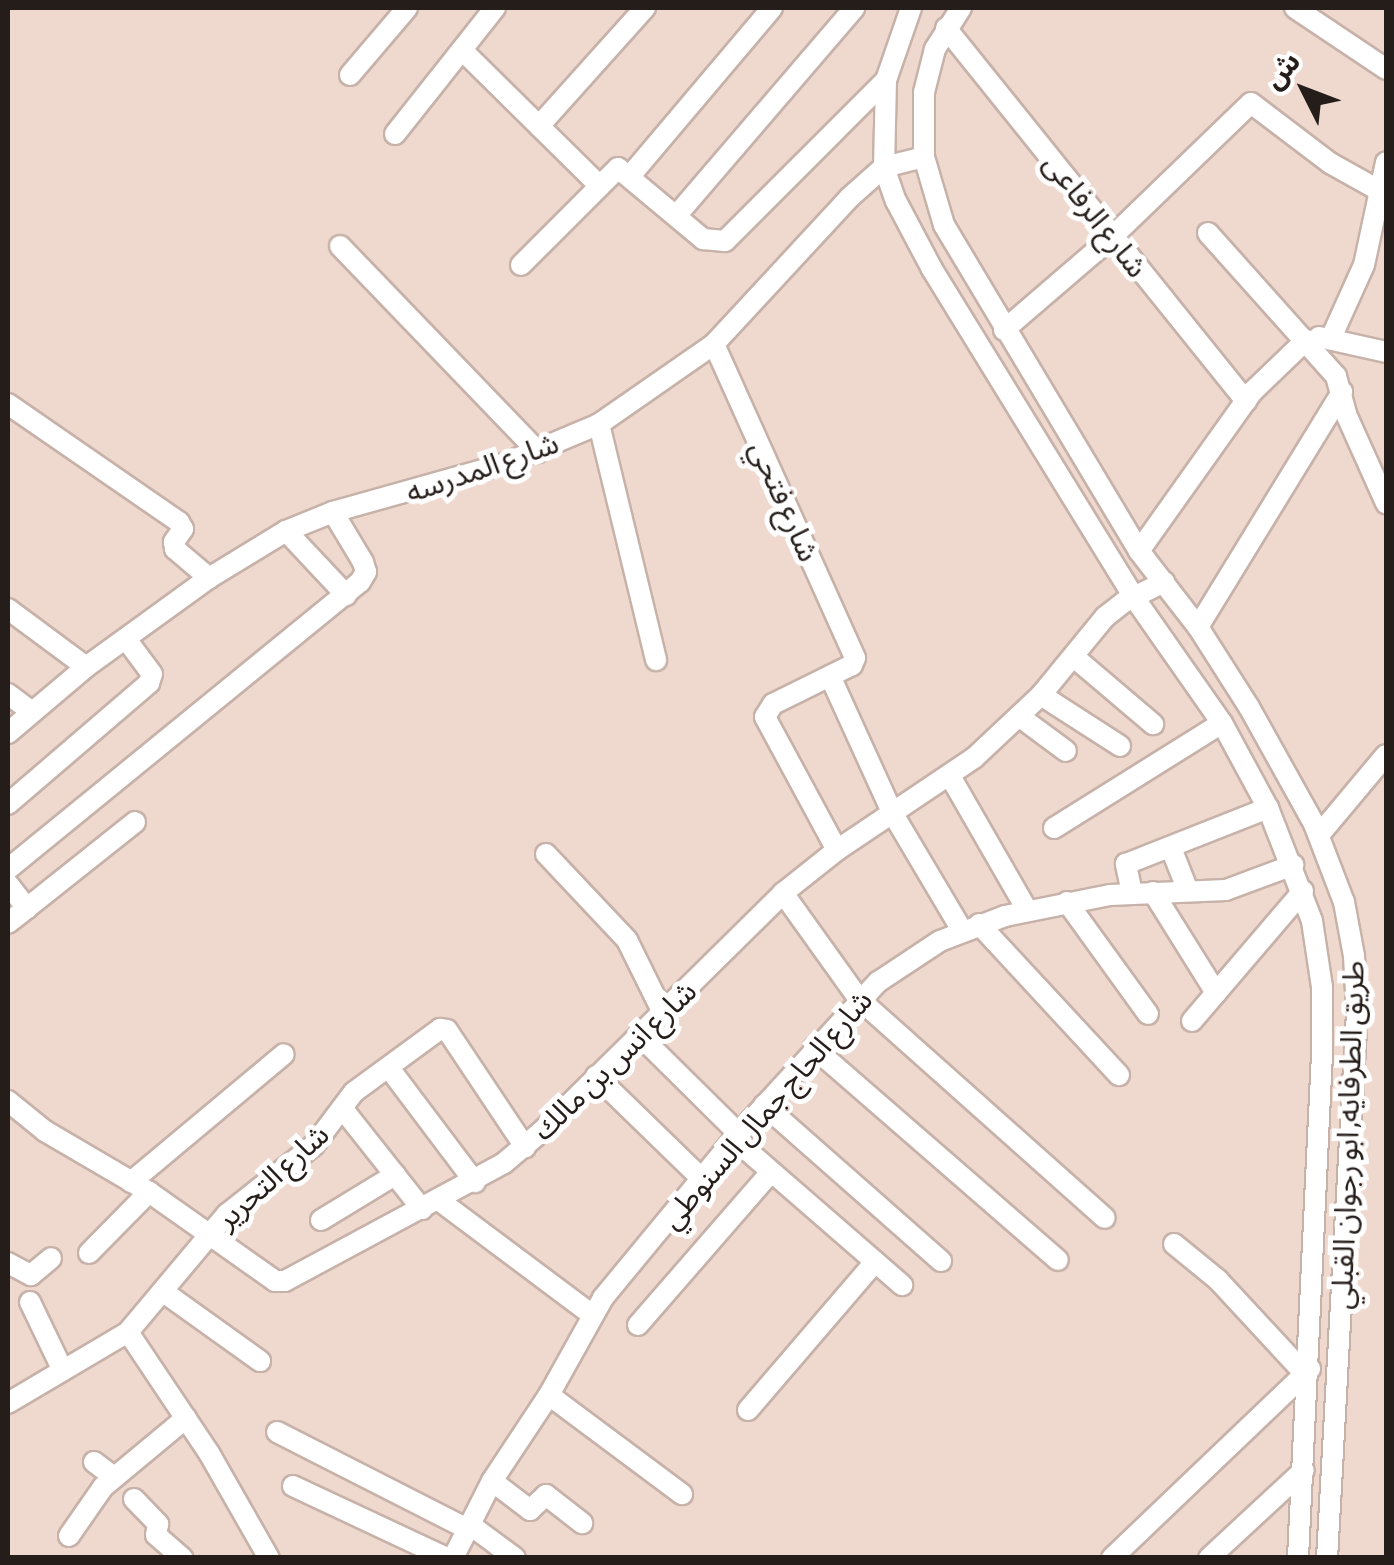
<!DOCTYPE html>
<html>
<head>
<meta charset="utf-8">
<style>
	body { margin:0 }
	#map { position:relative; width:1394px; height:1565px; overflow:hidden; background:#efd9cf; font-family:"Asap Condensed","Noto Sans Arabic",sans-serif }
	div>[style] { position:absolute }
	.roads { filter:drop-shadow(2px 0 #c7b2a9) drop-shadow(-2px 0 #c7b2a9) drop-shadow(0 2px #c7b2a9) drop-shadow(0 -2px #c7b2a9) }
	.street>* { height:20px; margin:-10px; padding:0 10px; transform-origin:10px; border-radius:10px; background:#fff }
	span { translate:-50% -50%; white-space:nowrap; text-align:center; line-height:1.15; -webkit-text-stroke:10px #fff; paint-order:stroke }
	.street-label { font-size:30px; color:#251d1a }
	.frame { position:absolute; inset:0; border:10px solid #251d1a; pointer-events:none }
	.north { position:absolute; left:1254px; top:40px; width:100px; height:100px; -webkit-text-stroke:8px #fff; paint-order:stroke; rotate:312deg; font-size:28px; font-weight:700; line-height:40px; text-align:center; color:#251d1a }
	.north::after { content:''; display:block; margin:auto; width:35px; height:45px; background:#251d1a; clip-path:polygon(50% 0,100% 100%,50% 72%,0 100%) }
</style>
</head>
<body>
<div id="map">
	<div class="roads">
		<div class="street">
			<div style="left:911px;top:8px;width:76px;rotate:109.1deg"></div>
			<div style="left:886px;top:80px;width:87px;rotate:91.3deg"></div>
			<div style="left:884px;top:167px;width:36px;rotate:71deg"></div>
			<div style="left:896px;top:201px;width:77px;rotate:62.1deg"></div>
			<div style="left:932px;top:269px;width:384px;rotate:58.4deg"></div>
			<div style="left:1133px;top:596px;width:155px;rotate:55deg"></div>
			<div style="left:1222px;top:723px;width:97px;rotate:61.6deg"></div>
			<div style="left:1268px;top:808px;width:121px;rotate:68.7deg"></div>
			<div style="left:1312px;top:921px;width:67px;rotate:81.4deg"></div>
			<div style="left:1322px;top:987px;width:67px;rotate:90deg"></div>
			<div style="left:1322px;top:1054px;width:505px;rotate:92.73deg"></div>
			<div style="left:961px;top:8px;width:49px;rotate:122.4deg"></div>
			<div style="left:935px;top:49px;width:44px;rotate:104.3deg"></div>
			<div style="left:924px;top:92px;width:65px;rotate:90deg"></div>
			<div style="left:924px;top:157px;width:71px;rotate:73.6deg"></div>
			<div style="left:944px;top:225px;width:380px;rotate:59.1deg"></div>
			<div style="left:1139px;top:551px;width:96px;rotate:52.2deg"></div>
			<div style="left:1198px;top:627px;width:95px;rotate:57.5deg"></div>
			<div style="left:1249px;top:707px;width:134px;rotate:60.9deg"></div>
			<div style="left:1314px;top:824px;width:84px;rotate:69deg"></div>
			<div style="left:1344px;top:902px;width:55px;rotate:79.5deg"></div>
			<div style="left:1354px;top:956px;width:56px;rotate:86.9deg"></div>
			<div style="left:1357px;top:1012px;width:547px;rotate:93.14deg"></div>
			<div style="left:1295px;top:8px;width:110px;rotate:33.8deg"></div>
			<div style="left:946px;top:28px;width:479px;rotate:51.2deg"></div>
			<div style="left:462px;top:50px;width:192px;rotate:44.6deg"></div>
			<div style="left:350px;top:75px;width:88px;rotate:-49.6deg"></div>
			<div style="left:539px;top:126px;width:159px;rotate:-48.1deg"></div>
			<div style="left:395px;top:134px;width:161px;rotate:-51.6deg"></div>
			<div style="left:630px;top:176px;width:220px;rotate:-49.8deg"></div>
			<div style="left:676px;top:216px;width:274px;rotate:-49.4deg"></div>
			<div style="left:1208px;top:233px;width:192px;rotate:48.2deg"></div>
			<div style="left:1336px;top:376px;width:39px;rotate:75deg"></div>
			<div style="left:1346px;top:414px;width:98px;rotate:65.8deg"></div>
			<div style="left:340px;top:246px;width:286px;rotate:46.1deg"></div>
			<div style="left:521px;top:265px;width:137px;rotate:-45deg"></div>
			<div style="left:618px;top:168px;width:111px;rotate:39.9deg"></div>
			<div style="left:703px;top:239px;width:22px;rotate:5deg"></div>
			<div style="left:725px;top:241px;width:228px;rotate:-45deg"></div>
			<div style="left:1004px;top:330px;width:141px;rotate:-40.7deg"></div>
			<div style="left:1111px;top:238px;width:194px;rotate:-44deg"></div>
			<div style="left:1251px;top:103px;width:99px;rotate:37.2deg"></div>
			<div style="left:1330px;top:163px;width:57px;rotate:29.2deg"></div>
			<div style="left:1319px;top:337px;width:69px;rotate:12.6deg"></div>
			<div style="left:1331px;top:338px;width:80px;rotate:-65.7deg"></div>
			<div style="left:1364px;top:265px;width:105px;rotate:-77.9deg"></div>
			<div style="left:714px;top:344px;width:344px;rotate:65.8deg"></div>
			<div style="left:855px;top:658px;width:8px;rotate:113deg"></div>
			<div style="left:852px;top:665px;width:88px;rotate:153.7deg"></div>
			<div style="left:773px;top:704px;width:15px;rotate:122deg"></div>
			<div style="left:765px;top:717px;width:151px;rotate:61.6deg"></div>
			<div style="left:8px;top:404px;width:208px;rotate:34.6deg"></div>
			<div style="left:179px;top:522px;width:8px;rotate:60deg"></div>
			<div style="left:183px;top:529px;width:16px;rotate:125deg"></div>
			<div style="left:174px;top:542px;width:7px;rotate:82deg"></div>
			<div style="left:175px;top:549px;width:45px;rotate:40.5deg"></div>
			<div style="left:599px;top:424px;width:243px;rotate:76.4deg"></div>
			<div style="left:286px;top:531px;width:88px;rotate:46.8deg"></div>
			<div style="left:1139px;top:551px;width:195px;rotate:-54.6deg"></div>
			<div style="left:1252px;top:392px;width:75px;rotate:-43.9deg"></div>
			<div style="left:8px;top:609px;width:97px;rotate:36.6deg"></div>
			<div style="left:1198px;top:627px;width:276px;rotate:-58.5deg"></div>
			<div style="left:1074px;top:657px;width:104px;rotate:40.3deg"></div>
			<div style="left:830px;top:676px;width:152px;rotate:65.5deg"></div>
			<div style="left:893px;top:814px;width:135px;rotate:59.3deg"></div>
			<div style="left:8px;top:694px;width:30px;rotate:37deg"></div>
			<div style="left:1041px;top:695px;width:94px;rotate:32.8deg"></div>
			<div style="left:1020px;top:717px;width:57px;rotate:36.5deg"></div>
			<div style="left:8px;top:733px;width:102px;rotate:-40.2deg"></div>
			<div style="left:86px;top:667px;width:152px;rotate:-35.9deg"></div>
			<div style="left:209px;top:578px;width:90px;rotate:-31.4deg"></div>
			<div style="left:286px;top:531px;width:51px;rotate:-22deg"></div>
			<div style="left:333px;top:512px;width:178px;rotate:-15.7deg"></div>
			<div style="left:504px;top:464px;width:103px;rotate:-22.8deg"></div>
			<div style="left:599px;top:424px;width:140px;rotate:-34.8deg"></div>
			<div style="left:714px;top:344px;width:199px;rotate:-47.2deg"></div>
			<div style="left:849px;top:198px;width:47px;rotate:-41.5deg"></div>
			<div style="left:884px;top:167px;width:41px;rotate:-14deg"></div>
			<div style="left:950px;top:776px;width:155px;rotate:60.1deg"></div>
			<div style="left:8px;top:804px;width:186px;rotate:-40.6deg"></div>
			<div style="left:149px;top:683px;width:9px;rotate:-72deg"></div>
			<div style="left:152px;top:674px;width:44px;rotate:-126.6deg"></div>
			<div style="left:1054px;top:828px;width:198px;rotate:-32deg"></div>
			<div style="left:1319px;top:835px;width:104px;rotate:-50.1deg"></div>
			<div style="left:1171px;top:848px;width:46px;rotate:68.4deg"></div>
			<div style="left:546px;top:854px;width:118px;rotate:46.7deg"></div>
			<div style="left:627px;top:940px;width:81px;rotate:63.7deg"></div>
			<div style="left:8px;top:869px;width:454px;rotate:-39.2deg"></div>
			<div style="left:360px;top:582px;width:12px;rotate:-59deg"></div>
			<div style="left:366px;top:572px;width:10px;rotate:-107deg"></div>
			<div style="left:363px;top:562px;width:58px;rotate:-121deg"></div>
			<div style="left:8px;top:884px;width:31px;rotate:52deg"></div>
			<div style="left:27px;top:908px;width:24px;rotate:142deg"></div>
			<div style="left:1153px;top:892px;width:119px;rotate:58deg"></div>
			<div style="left:783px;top:893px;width:130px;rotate:54.4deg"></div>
			<div style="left:859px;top:999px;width:329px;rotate:41.7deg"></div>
			<div style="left:1132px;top:893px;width:30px;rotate:-102deg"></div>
			<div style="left:1126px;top:864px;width:153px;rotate:-21.5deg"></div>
			<div style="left:1067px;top:902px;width:138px;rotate:54.1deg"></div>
			<div style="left:27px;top:908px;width:138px;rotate:-38.5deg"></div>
			<div style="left:979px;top:924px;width:206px;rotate:47.2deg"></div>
			<div style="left:1192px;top:1021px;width:171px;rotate:-49.5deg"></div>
			<div style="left:639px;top:1035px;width:141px;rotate:44.7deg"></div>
			<div style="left:814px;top:1048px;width:323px;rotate:41deg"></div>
			<div style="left:389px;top:1068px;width:143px;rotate:53deg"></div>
			<div style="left:596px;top:1076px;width:146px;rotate:44.2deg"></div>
			<div style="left:8px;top:1101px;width:48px;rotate:39deg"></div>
			<div style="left:45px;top:1131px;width:121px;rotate:30.4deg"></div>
			<div style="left:149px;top:1192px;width:154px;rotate:35.2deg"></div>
			<div style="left:275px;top:1281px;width:10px"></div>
			<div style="left:285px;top:1281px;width:249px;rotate:-28.3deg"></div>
			<div style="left:504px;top:1163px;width:50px;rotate:-40.1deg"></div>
			<div style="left:542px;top:1131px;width:339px;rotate:-44.6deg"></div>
			<div style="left:783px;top:893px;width:69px;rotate:-38.5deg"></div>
			<div style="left:837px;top:850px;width:165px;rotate:-33.9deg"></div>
			<div style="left:974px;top:758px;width:92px;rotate:-43.2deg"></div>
			<div style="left:1041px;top:695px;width:101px;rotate:-50.6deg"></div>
			<div style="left:1105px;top:617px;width:24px;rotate:-38deg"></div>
			<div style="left:1124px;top:602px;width:45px;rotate:-26.6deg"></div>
			<div style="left:764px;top:1105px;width:236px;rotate:41.4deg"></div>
			<div style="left:342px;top:1108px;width:129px;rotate:51.6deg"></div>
			<div style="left:734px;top:1139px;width:223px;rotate:41deg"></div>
			<div style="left:131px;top:1182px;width:199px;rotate:-39.9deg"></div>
			<div style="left:440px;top:1201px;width:189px;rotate:36.8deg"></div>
			<div style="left:321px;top:1220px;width:87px;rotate:-31.3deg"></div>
			<div style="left:1174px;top:1244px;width:57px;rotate:39.3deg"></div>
			<div style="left:1218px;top:1280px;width:128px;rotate:47.2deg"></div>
			<div style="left:89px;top:1253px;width:86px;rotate:-45.5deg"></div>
			<div style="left:8px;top:1263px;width:26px;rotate:28deg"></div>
			<div style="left:31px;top:1275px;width:26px;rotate:-40deg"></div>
			<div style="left:165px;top:1293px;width:117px;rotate:35.6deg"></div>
			<div style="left:30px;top:1302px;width:76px;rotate:64.4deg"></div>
			<div style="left:638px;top:1325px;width:203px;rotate:-49deg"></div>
			<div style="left:128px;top:1332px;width:146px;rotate:56.2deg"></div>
			<div style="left:209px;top:1453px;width:121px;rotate:60.3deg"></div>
			<div style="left:549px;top:1395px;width:166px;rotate:36.7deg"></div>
			<div style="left:8px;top:1403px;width:139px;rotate:-30.6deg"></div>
			<div style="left:128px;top:1332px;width:154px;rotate:-50deg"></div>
			<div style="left:227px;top:1214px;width:111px;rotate:-38.4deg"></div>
			<div style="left:314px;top:1145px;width:66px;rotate:-53deg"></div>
			<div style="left:354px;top:1092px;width:107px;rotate:-36.2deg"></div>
			<div style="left:440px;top:1029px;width:7px;rotate:8deg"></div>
			<div style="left:447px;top:1030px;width:141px;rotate:56.3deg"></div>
			<div style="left:748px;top:1410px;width:195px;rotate:-49.4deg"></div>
			<div style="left:277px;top:1432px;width:213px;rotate:27deg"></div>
			<div style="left:94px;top:1462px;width:25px;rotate:37deg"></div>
			<div style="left:492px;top:1481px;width:48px;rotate:37.3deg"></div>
			<div style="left:530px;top:1510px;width:22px;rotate:-43deg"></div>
			<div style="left:546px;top:1495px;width:46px;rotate:37.9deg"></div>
			<div style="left:293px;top:1486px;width:170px;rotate:25.1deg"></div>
			<div style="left:134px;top:1499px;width:35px;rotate:46deg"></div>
			<div style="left:158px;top:1524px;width:11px;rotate:100deg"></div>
			<div style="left:156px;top:1535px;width:35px;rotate:41deg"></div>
			<div style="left:469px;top:1524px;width:57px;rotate:36.5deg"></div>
			<div style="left:69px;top:1536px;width:60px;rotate:-55.2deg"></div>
			<div style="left:103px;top:1487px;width:108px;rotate:-39.7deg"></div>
			<div style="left:453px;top:1558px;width:86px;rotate:-63.1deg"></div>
			<div style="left:492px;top:1481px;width:103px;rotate:-56.5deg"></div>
			<div style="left:549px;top:1395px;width:111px;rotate:-60.9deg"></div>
			<div style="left:603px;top:1298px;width:206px;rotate:-50.5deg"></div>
			<div style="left:734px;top:1139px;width:213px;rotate:-47.5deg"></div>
			<div style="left:878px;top:982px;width:74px;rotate:-33.5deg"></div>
			<div style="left:940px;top:941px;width:70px;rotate:-21deg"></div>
			<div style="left:1005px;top:916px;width:107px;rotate:-11.3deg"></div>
			<div style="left:1110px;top:895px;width:116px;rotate:-2.5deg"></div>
			<div style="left:1226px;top:890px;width:72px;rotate:-20.5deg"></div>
			<div style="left:1112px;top:1558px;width:274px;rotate:-43.7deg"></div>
			<div style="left:1209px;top:1558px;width:129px;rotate:-42.8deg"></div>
		</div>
	</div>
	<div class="street-label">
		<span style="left:1096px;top:215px;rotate:52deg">شارع الرفاعى</span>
		<span style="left:482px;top:467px;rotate:-19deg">شارع المدرسه</span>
		<span style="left:785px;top:501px;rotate:66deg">شارع فتحي</span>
		<span style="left:614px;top:1060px;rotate:-44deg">شارع انس بن مالك</span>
		<span style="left:766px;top:1109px;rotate:-49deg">شارع الحاج جمال السنوطي</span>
		<span style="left:1347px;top:1135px;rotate:-88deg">طريق الطرفايه, ابو رجوان القبلي</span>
		<span style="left:272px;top:1176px;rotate:-42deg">شارع التحرير</span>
	</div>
	<div class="frame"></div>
	<div class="north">ش</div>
</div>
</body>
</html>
